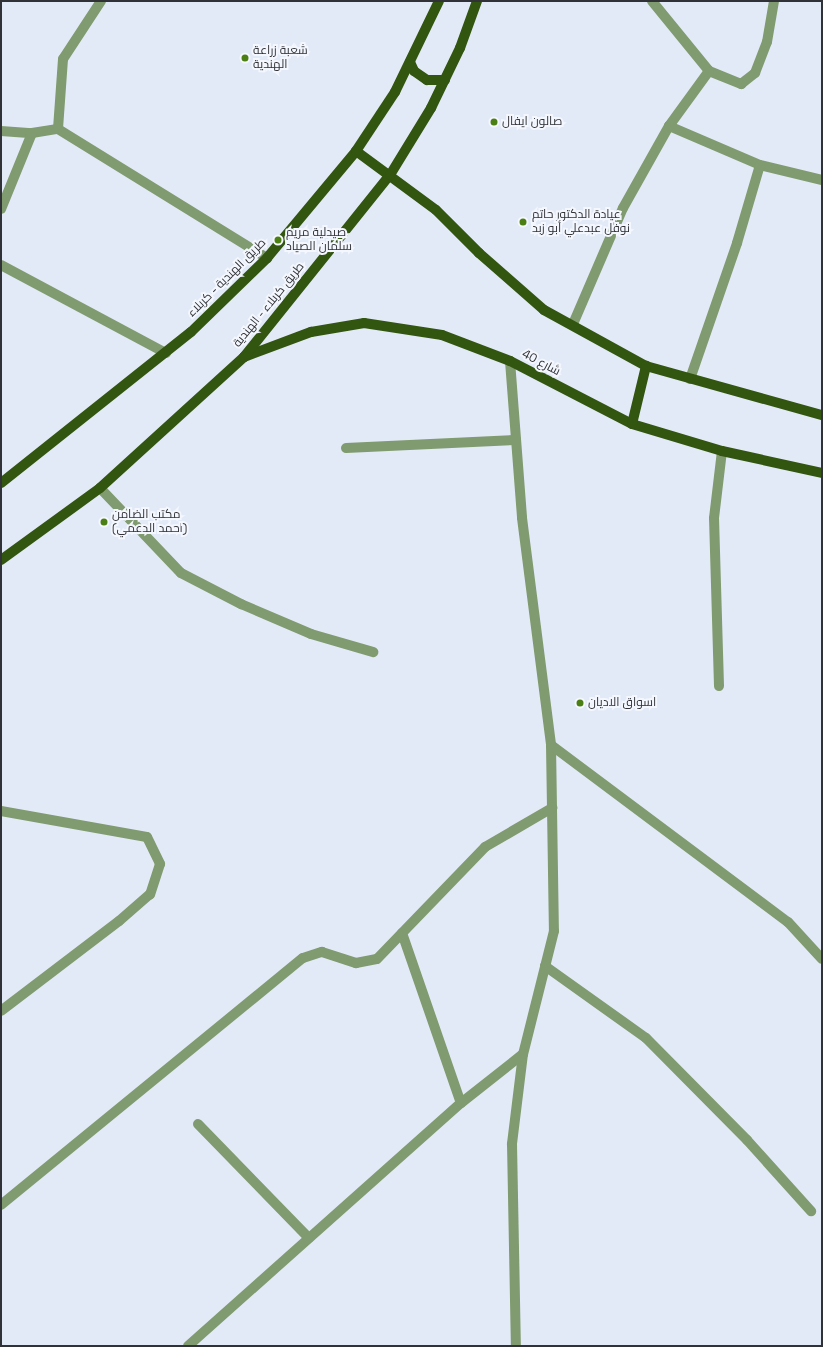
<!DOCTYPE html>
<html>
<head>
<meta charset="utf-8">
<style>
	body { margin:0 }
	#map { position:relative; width:823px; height:1347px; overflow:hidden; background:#e2eaf8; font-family:"Space Grotesk",Cairo,sans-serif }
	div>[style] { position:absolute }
	.minor>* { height:10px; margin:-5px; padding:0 5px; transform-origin:5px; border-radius:5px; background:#809b6f }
	.major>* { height:10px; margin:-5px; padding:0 5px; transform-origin:5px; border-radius:5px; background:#32550f }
	.dots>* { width:11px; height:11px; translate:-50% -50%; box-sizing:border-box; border:2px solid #f4f7fd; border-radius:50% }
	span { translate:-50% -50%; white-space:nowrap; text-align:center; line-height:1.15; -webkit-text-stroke:4px #f4f7fd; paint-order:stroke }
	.poi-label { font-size:12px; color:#303238 }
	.left { translate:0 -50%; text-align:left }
	.street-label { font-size:12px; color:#303238 }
	.frame { position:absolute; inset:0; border:2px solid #303238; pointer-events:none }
</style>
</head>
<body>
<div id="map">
	<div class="minor">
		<div style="left:101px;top:1px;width:69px;rotate:123.2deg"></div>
		<div style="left:63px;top:59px;width:70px;rotate:94.1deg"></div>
		<div style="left:58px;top:129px;width:246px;rotate:31.7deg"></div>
		<div style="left:652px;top:1px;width:90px;rotate:50.8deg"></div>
		<div style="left:709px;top:71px;width:35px;rotate:22deg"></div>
		<div style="left:741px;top:84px;width:18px;rotate:-38deg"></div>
		<div style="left:755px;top:73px;width:33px;rotate:-69deg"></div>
		<div style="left:767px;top:42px;width:42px;rotate:-80.3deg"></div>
		<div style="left:669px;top:126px;width:99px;rotate:23.2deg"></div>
		<div style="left:760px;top:165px;width:64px;rotate:13.6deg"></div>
		<div style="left:1px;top:131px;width:31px;rotate:4deg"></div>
		<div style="left:32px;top:133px;width:26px;rotate:-9deg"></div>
		<div style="left:1px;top:209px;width:82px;rotate:-67.8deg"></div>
		<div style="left:1px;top:265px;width:187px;rotate:28.1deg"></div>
		<div style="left:573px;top:324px;width:126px;rotate:-66.7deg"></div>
		<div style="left:623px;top:208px;width:94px;rotate:-60.7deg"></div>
		<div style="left:669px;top:126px;width:68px;rotate:-54deg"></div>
		<div style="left:510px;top:361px;width:157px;rotate:85.6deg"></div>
		<div style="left:522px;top:518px;width:229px;rotate:82.7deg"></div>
		<div style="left:551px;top:745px;width:186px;rotate:89.1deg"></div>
		<div style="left:554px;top:931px;width:127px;rotate:104.1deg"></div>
		<div style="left:523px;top:1054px;width:91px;rotate:97deg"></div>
		<div style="left:512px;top:1144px;width:202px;rotate:88.9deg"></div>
		<div style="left:690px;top:379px;width:144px;rotate:-70.9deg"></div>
		<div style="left:737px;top:243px;width:81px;rotate:-73.6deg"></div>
		<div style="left:346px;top:448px;width:170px;rotate:-2.7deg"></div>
		<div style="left:100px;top:488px;width:117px;rotate:46.4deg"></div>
		<div style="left:181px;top:573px;width:68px;rotate:27.3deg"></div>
		<div style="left:241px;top:604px;width:76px;rotate:23.2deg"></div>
		<div style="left:311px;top:634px;width:65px;rotate:16.2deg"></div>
		<div style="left:719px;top:686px;width:168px;rotate:-91.7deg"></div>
		<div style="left:714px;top:518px;width:67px;rotate:-83.2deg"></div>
		<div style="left:551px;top:745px;width:296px;rotate:36.8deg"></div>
		<div style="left:788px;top:922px;width:50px;rotate:47.4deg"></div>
		<div style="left:1px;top:811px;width:148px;rotate:10.1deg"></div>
		<div style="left:147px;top:837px;width:30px;rotate:64deg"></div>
		<div style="left:160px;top:864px;width:32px;rotate:108deg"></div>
		<div style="left:150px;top:894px;width:41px;rotate:138.9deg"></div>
		<div style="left:119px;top:921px;width:148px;rotate:142.7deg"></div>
		<div style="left:402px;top:933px;width:180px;rotate:70.9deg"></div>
		<div style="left:545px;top:966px;width:124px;rotate:35.5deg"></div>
		<div style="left:646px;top:1038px;width:144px;rotate:45.3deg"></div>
		<div style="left:747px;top:1140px;width:96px;rotate:48deg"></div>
		<div style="left:198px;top:1124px;width:159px;rotate:45.8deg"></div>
		<div style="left:1px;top:1205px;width:390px;rotate:-39.3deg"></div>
		<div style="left:303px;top:958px;width:20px;rotate:-18deg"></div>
		<div style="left:322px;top:952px;width:36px;rotate:18deg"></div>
		<div style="left:356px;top:963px;width:21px;rotate:-11deg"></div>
		<div style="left:377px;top:959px;width:156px;rotate:-46deg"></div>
		<div style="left:485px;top:847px;width:78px;rotate:-30.2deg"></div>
		<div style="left:188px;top:1346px;width:365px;rotate:-41.7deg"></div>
		<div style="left:461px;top:1103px;width:79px;rotate:-38.3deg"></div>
	</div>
	<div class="major">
		<div style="left:410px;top:62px;width:10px;rotate:66deg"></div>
		<div style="left:414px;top:71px;width:16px;rotate:35deg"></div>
		<div style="left:427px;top:80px;width:18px"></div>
		<div style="left:356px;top:151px;width:99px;rotate:36.4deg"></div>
		<div style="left:436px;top:210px;width:61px;rotate:45deg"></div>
		<div style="left:479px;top:253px;width:86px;rotate:41.2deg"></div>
		<div style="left:544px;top:310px;width:116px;rotate:28.8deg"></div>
		<div style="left:646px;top:366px;width:183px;rotate:15.6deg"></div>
		<div style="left:244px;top:357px;width:72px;rotate:-20.5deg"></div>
		<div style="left:311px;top:332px;width:54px;rotate:-9.6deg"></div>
		<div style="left:364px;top:323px;width:79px;rotate:8.7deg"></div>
		<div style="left:442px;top:335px;width:73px;rotate:20.9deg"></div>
		<div style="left:510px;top:361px;width:137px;rotate:27.3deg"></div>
		<div style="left:632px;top:424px;width:94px;rotate:16.7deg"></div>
		<div style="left:722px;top:451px;width:102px;rotate:12.4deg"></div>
		<div style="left:632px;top:424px;width:60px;rotate:-76.4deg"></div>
		<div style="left:1px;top:483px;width:243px;rotate:-38.5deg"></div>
		<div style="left:191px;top:332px;width:106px;rotate:-44.2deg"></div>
		<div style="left:267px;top:258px;width:139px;rotate:-50.2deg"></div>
		<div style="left:356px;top:151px;width:71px;rotate:-56.5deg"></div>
		<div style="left:395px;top:92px;width:101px;rotate:-64.2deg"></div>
		<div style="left:1px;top:560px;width:122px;rotate:-36deg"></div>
		<div style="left:100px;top:488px;width:195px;rotate:-42.3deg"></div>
		<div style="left:244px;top:357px;width:233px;rotate:-51.3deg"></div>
		<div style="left:390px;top:175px;width:79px;rotate:-58.5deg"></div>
		<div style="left:431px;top:108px;width:67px;rotate:-64.2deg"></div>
		<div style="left:460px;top:48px;width:50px;rotate:-70.1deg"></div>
	</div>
	<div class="dots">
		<div style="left:245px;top:58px;background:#4b7f14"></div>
		<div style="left:494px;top:122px;background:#4b7f14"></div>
		<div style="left:523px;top:222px;background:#4b7f14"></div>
		<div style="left:278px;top:240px;background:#4b7f14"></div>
		<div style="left:104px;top:522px;background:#4b7f14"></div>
		<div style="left:580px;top:703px;background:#4b7f14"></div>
	</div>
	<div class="poi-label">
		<span class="left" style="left:253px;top:58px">شعبة زراعة<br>الهندية</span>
		<span class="left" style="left:502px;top:122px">صالون ايفال</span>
		<span class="left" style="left:532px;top:222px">عيادة الدكتور حاتم<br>نوفل عبدعلي أبو زبد</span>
		<span class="left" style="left:286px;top:240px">صيدلية مريم<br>سلمان الصياد</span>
		<span class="left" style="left:112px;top:522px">مكتب الضامن<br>(احمد الدعمي)</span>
		<span class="left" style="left:588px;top:703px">اسواق الاديان</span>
	</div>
	<div class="street-label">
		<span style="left:227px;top:278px;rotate:-45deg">طريق الهندية - كربلاء</span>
		<span style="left:269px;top:305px;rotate:-51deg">طريق كربلاء - الهندية</span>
		<span style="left:541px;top:363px;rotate:28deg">شارع 40</span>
	</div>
	<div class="frame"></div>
</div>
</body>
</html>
